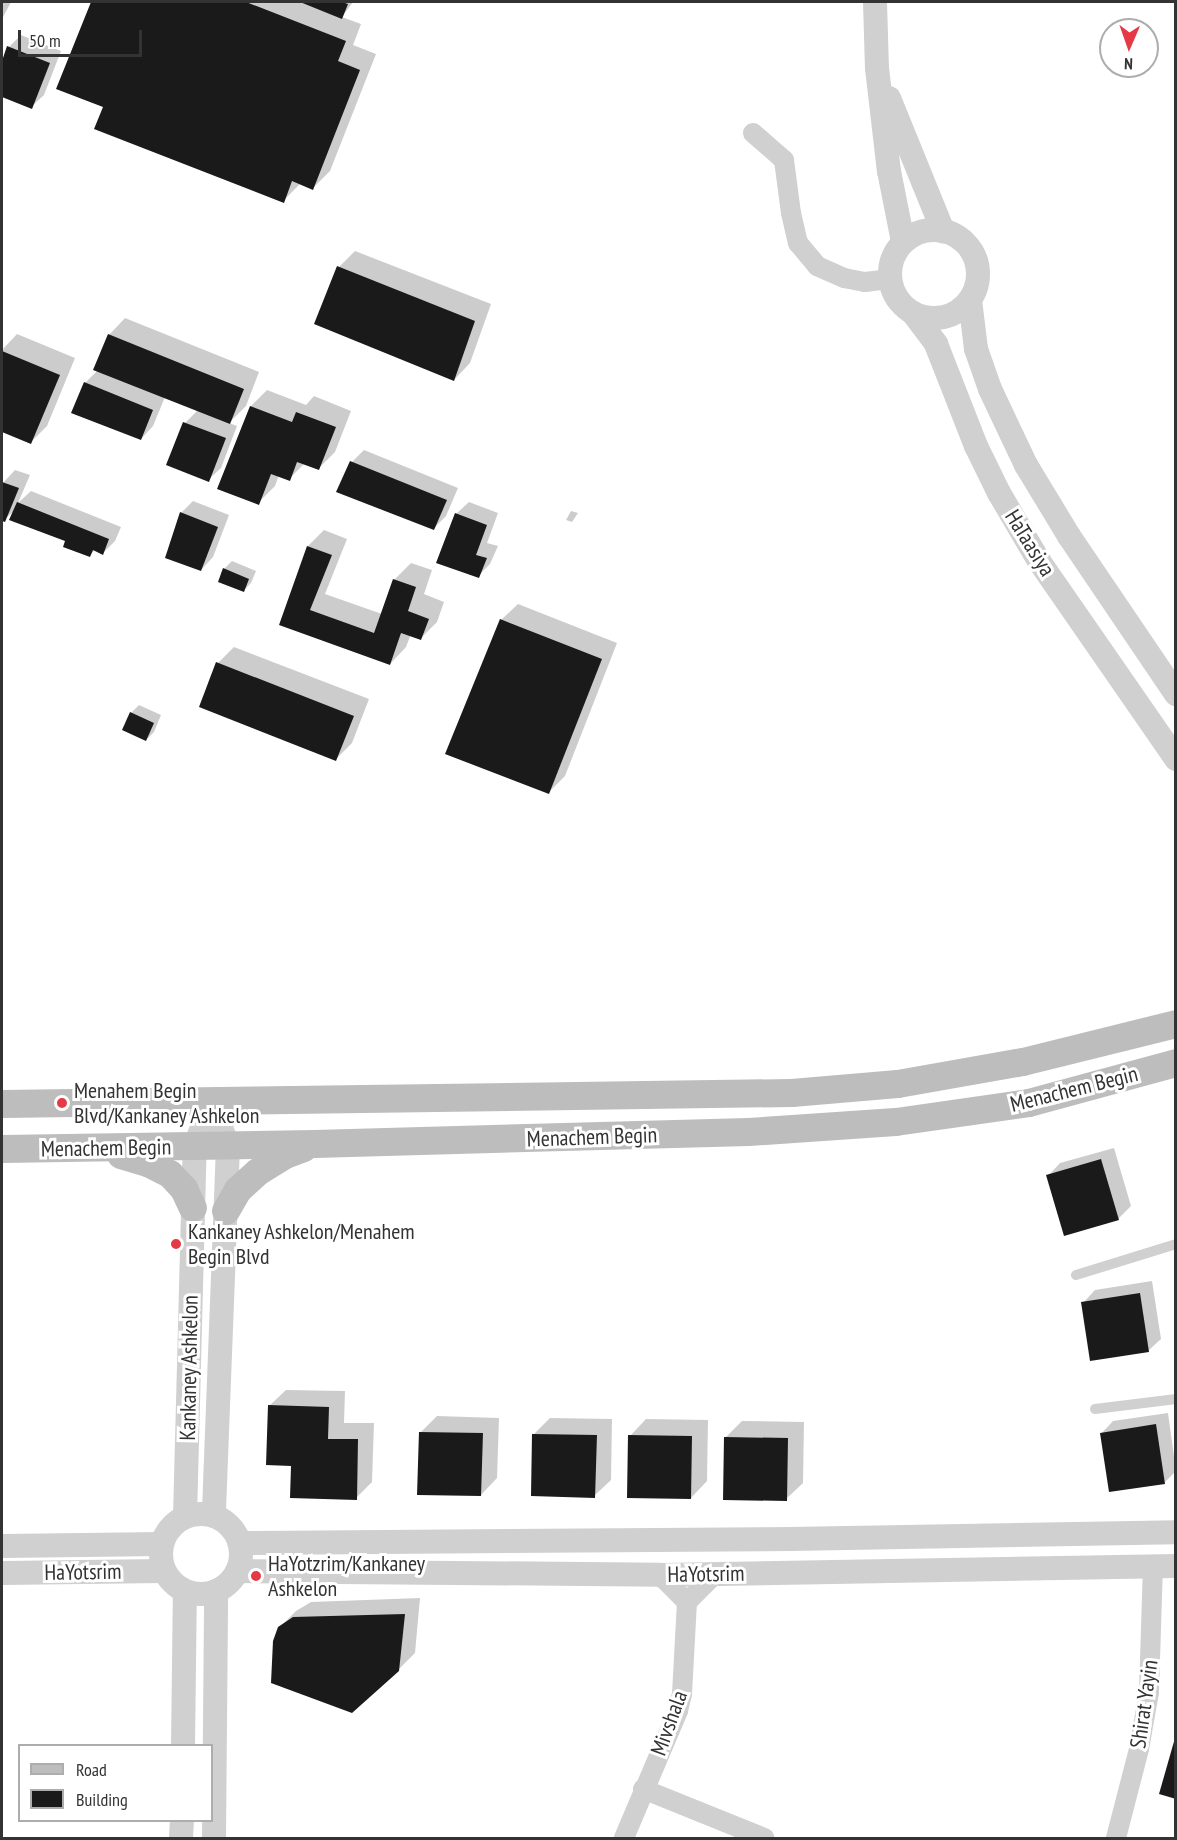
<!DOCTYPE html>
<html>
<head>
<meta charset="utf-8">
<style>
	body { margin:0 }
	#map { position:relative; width:1177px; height:1840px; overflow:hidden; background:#fff; font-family:"PT Sans Narrow",sans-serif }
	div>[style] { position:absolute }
	.shadow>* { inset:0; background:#0003 }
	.building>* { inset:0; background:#1a1a1a }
	.service>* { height:10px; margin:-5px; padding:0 5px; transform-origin:5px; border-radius:5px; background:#d0d0d0 }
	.minor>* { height:20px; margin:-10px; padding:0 10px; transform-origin:10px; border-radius:10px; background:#d0d0d0 }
	.tertiary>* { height:24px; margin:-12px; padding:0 12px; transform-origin:12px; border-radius:12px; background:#d0d0d0 }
	.tertiary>.ring { margin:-12px; padding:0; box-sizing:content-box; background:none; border:24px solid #d0d0d0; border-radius:50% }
	.secondary>* { height:28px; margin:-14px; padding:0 14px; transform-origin:14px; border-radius:14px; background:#bdbdbd }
	.dots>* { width:16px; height:16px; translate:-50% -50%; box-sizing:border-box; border:3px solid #fff; border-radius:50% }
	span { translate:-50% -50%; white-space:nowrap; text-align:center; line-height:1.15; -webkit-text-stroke:6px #fff; paint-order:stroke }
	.street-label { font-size:22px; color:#333 }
	.poi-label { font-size:22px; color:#333 }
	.left { translate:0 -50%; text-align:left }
	.frame { position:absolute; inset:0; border:3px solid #333; pointer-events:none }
	.legend { position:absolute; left:18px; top:1744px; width:195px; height:78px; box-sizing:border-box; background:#fff; border:2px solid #adadad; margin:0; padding:8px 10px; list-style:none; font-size:18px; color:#333 }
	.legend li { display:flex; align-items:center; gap:12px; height:30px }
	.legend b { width:30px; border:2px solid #adadad }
	.north { position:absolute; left:1099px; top:18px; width:60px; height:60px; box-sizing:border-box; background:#fff; border:2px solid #adadad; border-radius:50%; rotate:182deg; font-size:16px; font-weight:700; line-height:24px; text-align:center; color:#333 }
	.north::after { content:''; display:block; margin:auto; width:21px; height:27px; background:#e63946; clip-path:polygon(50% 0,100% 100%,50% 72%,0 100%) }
	.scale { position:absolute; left:18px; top:30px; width:124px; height:27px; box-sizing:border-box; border:3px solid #333; border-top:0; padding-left:8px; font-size:18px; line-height:21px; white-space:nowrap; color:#333; -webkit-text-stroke:4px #fff; paint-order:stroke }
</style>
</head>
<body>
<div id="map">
	<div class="shadow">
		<div style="clip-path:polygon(2px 2px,11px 2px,2px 19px)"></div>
		<div style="clip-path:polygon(92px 2px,353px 2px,342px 17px,361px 24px,353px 45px,376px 54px,330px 171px,313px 188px,301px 183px,283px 201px,105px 106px,58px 88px)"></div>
		<div style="clip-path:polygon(21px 35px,61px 51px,44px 95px,31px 107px,2px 95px,2px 65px,9px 47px)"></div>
		<div style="clip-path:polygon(355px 251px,491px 304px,470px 363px,454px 380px,339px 267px)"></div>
		<div style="clip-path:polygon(125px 318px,259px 372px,246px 406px,229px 423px,237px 426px,221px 468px,208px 480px,185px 423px,198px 410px,165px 397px,153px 426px,141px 439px,85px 383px,98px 370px,109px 335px)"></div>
		<div style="clip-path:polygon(17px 334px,75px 358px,47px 426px,31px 442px,2px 430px,2px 350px)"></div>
		<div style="clip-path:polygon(267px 390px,306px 405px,314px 396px,351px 411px,335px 452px,319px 468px,305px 463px,289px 479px,279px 475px,275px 486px,258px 503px,219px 488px,251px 406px)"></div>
		<div style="clip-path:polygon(364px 450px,458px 488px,446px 516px,434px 528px,352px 462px)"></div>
		<div style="clip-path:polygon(15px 470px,30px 475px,18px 503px,31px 491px,121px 527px,115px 541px,103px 553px,95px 550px,90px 555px,16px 509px,4px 520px,2px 519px,2px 484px)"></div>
		<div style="clip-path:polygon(193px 501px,229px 515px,213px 557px,201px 570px,181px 513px)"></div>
		<div style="clip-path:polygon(469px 502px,498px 513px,487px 543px,498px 546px,490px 564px,478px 576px,456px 514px)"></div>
		<div style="clip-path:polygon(571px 511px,578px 513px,572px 522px,566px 520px)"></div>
		<div style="clip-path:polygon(324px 530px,347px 539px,325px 594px,382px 614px,394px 580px,411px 563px,432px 570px,424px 594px,444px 602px,437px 622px,421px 638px,411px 634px,406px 647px,390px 664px,281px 624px,308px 546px)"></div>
		<div style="clip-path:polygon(232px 561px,256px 571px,251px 583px,243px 591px,224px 569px)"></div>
		<div style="clip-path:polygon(518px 604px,617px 643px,565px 776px,548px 793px,501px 620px)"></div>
		<div style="clip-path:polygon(234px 647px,369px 699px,352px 743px,335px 760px,218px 663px)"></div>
		<div style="clip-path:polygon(139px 705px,161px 715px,154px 732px,146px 740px,131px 713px)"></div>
		<div style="clip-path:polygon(1114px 1148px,1131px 1206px,1118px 1219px,1048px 1176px,1060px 1163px)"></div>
		<div style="clip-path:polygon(1152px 1281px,1161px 1339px,1148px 1351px,1083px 1303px,1095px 1290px)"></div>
		<div style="clip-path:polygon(286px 1390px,345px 1391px,344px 1423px,374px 1423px,372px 1482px,356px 1498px,293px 1464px,269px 1406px)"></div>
		<div style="clip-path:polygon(1168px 1413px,1176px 1471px,1165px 1482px,1101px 1434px,1113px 1421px)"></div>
		<div style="clip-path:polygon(437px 1416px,499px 1418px,497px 1478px,481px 1495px,420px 1433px)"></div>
		<div style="clip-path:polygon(550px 1418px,612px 1419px,611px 1480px,594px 1496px,534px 1434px)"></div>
		<div style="clip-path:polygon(646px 1419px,708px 1420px,707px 1481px,691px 1498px,630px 1436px)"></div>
		<div style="clip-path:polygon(742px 1421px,804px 1422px,803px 1483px,786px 1499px,725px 1438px)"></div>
		<div style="clip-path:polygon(420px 1598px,415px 1653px,398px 1670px,279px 1628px,296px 1611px,311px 1602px)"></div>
	</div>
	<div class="building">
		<div style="clip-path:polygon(91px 2px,246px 2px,346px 41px,338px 61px,360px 70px,313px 190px,292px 181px,284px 203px,94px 129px,103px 107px,56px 89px)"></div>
		<div style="clip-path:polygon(300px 2px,342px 2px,348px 4px,342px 19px)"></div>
		<div style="clip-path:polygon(7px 46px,50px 63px,32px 109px,2px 97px,2px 61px)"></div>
		<div style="clip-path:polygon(337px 266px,475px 321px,454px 381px,314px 324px)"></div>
		<div style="clip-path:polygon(108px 334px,244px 389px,230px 424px,93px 370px)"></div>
		<div style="clip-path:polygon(2px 351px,60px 375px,31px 444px,2px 432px)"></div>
		<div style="clip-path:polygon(84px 382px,153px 410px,141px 440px,71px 413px)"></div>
		<div style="clip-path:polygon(250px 406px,292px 422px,296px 412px,336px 427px,319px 470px,297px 462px,290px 481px,271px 474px,259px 505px,217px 489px)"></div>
		<div style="clip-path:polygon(183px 422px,226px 438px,209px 482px,166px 465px)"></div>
		<div style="clip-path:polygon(350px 461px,447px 500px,434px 530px,336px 492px)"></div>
		<div style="clip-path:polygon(2px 482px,19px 488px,5px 522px,2px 521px)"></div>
		<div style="clip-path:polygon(17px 502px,109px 539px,103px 555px,93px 550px,90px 557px,63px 547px,65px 541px,9px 520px)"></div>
		<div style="clip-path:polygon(180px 512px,218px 527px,201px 571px,165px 558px)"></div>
		<div style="clip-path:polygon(455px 513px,487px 525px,476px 555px,487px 558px,479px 578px,436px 563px)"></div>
		<div style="clip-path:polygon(307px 546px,332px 555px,310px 610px,374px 633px,393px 579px,416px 587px,408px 611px,429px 619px,421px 640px,401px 633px,390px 665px,279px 625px)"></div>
		<div style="clip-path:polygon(223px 568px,249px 579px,244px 592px,218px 582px)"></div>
		<div style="clip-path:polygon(500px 619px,602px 659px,549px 794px,445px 754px)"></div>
		<div style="clip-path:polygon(216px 662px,354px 716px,336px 761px,199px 707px)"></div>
		<div style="clip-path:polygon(130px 712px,154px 723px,146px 741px,122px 730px)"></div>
		<div style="clip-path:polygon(1101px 1159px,1119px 1220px,1064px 1236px,1046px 1175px)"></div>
		<div style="clip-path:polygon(1140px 1293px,1149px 1352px,1090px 1361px,1081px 1302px)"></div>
		<div style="clip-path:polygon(268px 1405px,329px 1407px,328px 1439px,358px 1439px,357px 1500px,290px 1498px,291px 1466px,266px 1465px)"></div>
		<div style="clip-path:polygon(1156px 1424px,1165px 1484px,1109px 1492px,1100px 1433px)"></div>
		<div style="clip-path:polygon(419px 1432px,483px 1433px,481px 1496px,417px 1495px)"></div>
		<div style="clip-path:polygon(532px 1434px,597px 1435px,595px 1498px,531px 1496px)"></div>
		<div style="clip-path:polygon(628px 1435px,692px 1436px,691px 1499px,627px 1498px)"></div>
		<div style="clip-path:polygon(724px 1437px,788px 1438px,787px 1501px,723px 1500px)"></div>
		<div style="clip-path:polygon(405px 1614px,399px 1671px,352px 1713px,271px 1683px,273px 1641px,278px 1627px,293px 1617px)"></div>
		<div style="clip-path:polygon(1175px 1738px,1176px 1738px,1176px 1799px,1159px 1794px)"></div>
	</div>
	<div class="service">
		<div style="left:1076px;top:1275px;width:105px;rotate:-17.2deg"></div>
		<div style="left:1095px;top:1409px;width:82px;rotate:-7deg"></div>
	</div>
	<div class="minor">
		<div style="left:753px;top:133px;width:41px;rotate:41.1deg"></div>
		<div style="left:784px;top:160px;width:53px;rotate:82.5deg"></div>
		<div style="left:791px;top:213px;width:31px;rotate:77deg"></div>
		<div style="left:798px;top:243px;width:30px;rotate:50deg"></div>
		<div style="left:817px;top:266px;width:30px;rotate:24deg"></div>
		<div style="left:844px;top:278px;width:21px;rotate:11deg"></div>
		<div style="left:865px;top:282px;width:24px;rotate:-7deg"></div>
		<div style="left:660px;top:1575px;width:38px;rotate:45deg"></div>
		<div style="left:687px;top:1602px;width:40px;rotate:-45deg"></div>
		<div style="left:643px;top:1789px;width:131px;rotate:22deg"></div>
		<div style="left:624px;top:1838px;width:138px;rotate:-67deg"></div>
		<div style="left:678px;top:1711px;width:17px;rotate:-77deg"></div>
		<div style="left:682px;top:1694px;width:92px;rotate:-86.9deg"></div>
		<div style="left:1116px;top:1838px;width:92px;rotate:-75.5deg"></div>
		<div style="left:1139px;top:1749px;width:58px;rotate:-80deg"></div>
		<div style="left:1149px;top:1692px;width:124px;rotate:-88.2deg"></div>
	</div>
	<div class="tertiary">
		<div style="left:875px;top:2px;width:66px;rotate:88.3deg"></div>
		<div style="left:877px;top:68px;width:104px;rotate:83.4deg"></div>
		<div style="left:889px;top:171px;width:72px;rotate:78.8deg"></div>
		<div style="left:889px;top:98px;width:144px;rotate:67.9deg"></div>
		<div class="ring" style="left:890px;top:230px;width:64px;height:64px"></div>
		<div style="left:970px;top:300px;width:49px;rotate:83deg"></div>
		<div style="left:976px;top:349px;width:42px;rotate:70.7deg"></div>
		<div style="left:990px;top:389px;width:84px;rotate:64.7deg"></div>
		<div style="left:1026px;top:465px;width:83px;rotate:58.8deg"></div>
		<div style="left:1069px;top:536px;width:191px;rotate:55.9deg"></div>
		<div style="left:913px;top:313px;width:39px;rotate:53deg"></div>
		<div style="left:936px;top:344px;width:110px;rotate:68.6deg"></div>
		<div style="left:976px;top:446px;width:52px;rotate:63.9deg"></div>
		<div style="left:999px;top:493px;width:79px;rotate:59.5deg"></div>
		<div style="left:1039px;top:561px;width:241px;rotate:55.3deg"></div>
		<div style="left:211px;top:1101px;width:48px;rotate:69.3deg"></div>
		<div style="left:228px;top:1146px;width:370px;rotate:92.2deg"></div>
		<div class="ring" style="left:161px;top:1514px;width:56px;height:56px"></div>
		<div style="left:185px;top:1517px;width:370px;rotate:-88.5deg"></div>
		<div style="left:195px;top:1147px;width:49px;rotate:-70.8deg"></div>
		<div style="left:240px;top:1543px;width:550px;rotate:-0.42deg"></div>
		<div style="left:790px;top:1539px;width:386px;rotate:-1deg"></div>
		<div style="left:2px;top:1546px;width:160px;rotate:-0.7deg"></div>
		<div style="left:237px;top:1571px;width:423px;rotate:0.5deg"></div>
		<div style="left:660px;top:1575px;width:516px;rotate:-1deg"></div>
		<div style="left:2px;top:1573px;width:162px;rotate:-0.7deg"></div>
		<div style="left:183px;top:1746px;width:155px;rotate:-89.3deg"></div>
		<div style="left:181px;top:1838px;width:18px;rotate:-87deg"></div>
		<div style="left:214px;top:1838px;width:247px;rotate:-89.5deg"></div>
	</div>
	<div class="secondary">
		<div style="left:2px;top:1104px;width:790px;rotate:-0.8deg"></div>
		<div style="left:792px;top:1093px;width:106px;rotate:-4.9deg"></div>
		<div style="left:898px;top:1084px;width:127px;rotate:-10deg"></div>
		<div style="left:1023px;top:1062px;width:158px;rotate:-13.9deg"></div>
		<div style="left:2px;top:1149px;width:313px;rotate:-0.9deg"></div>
		<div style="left:315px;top:1144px;width:434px;rotate:-1.6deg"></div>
		<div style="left:749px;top:1132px;width:147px;rotate:-3.9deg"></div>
		<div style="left:896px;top:1122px;width:134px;rotate:-8.1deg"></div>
		<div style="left:1029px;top:1103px;width:152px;rotate:-15.2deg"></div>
		<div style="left:121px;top:1155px;width:28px;rotate:17deg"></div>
		<div style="left:148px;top:1163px;width:25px;rotate:27deg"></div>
		<div style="left:170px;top:1174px;width:21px;rotate:47deg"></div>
		<div style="left:184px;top:1189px;width:21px;rotate:65deg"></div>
		<div style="left:226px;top:1211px;width:24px;rotate:-60deg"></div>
		<div style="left:238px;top:1190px;width:27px;rotate:-42deg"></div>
		<div style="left:258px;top:1172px;width:32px;rotate:-32deg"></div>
		<div style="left:285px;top:1155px;width:20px;rotate:-20deg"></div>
	</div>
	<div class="dots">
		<div style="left:62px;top:1103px;background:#e63946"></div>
		<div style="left:176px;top:1244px;background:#e63946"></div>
		<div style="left:256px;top:1576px;background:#e63946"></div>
	</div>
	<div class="street-label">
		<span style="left:1030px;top:543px;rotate:58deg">HaTaasiya</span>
		<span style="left:1074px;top:1089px;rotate:-14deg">Menachem Begin</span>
		<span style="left:592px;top:1137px;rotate:-2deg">Menachem Begin</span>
		<span style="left:106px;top:1148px;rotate:-1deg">Menachem Begin</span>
		<span style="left:189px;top:1368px;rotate:-89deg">Kankaney Ashkelon</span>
		<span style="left:83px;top:1572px;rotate:-1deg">HaYotsrim</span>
		<span style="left:706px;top:1574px;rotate:-1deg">HaYotsrim</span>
		<span style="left:1144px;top:1704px;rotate:-82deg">Shirat Yayin</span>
		<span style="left:669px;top:1723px;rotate:-70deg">Mivshala</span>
	</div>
	<div class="poi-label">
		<span class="left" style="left:74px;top:1103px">Menahem Begin<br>Blvd/Kankaney Ashkelon</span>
		<span class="left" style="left:188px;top:1244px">Kankaney Ashkelon/Menahem<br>Begin Blvd</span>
		<span class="left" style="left:268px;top:1576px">HaYotzrim/Kankaney<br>Ashkelon</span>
	</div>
	<div class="frame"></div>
	<ul class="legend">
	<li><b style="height:8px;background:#bdbdbd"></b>Road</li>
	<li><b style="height:16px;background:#1a1a1a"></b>Building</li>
	</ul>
	<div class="north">N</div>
	<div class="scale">50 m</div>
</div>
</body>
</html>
